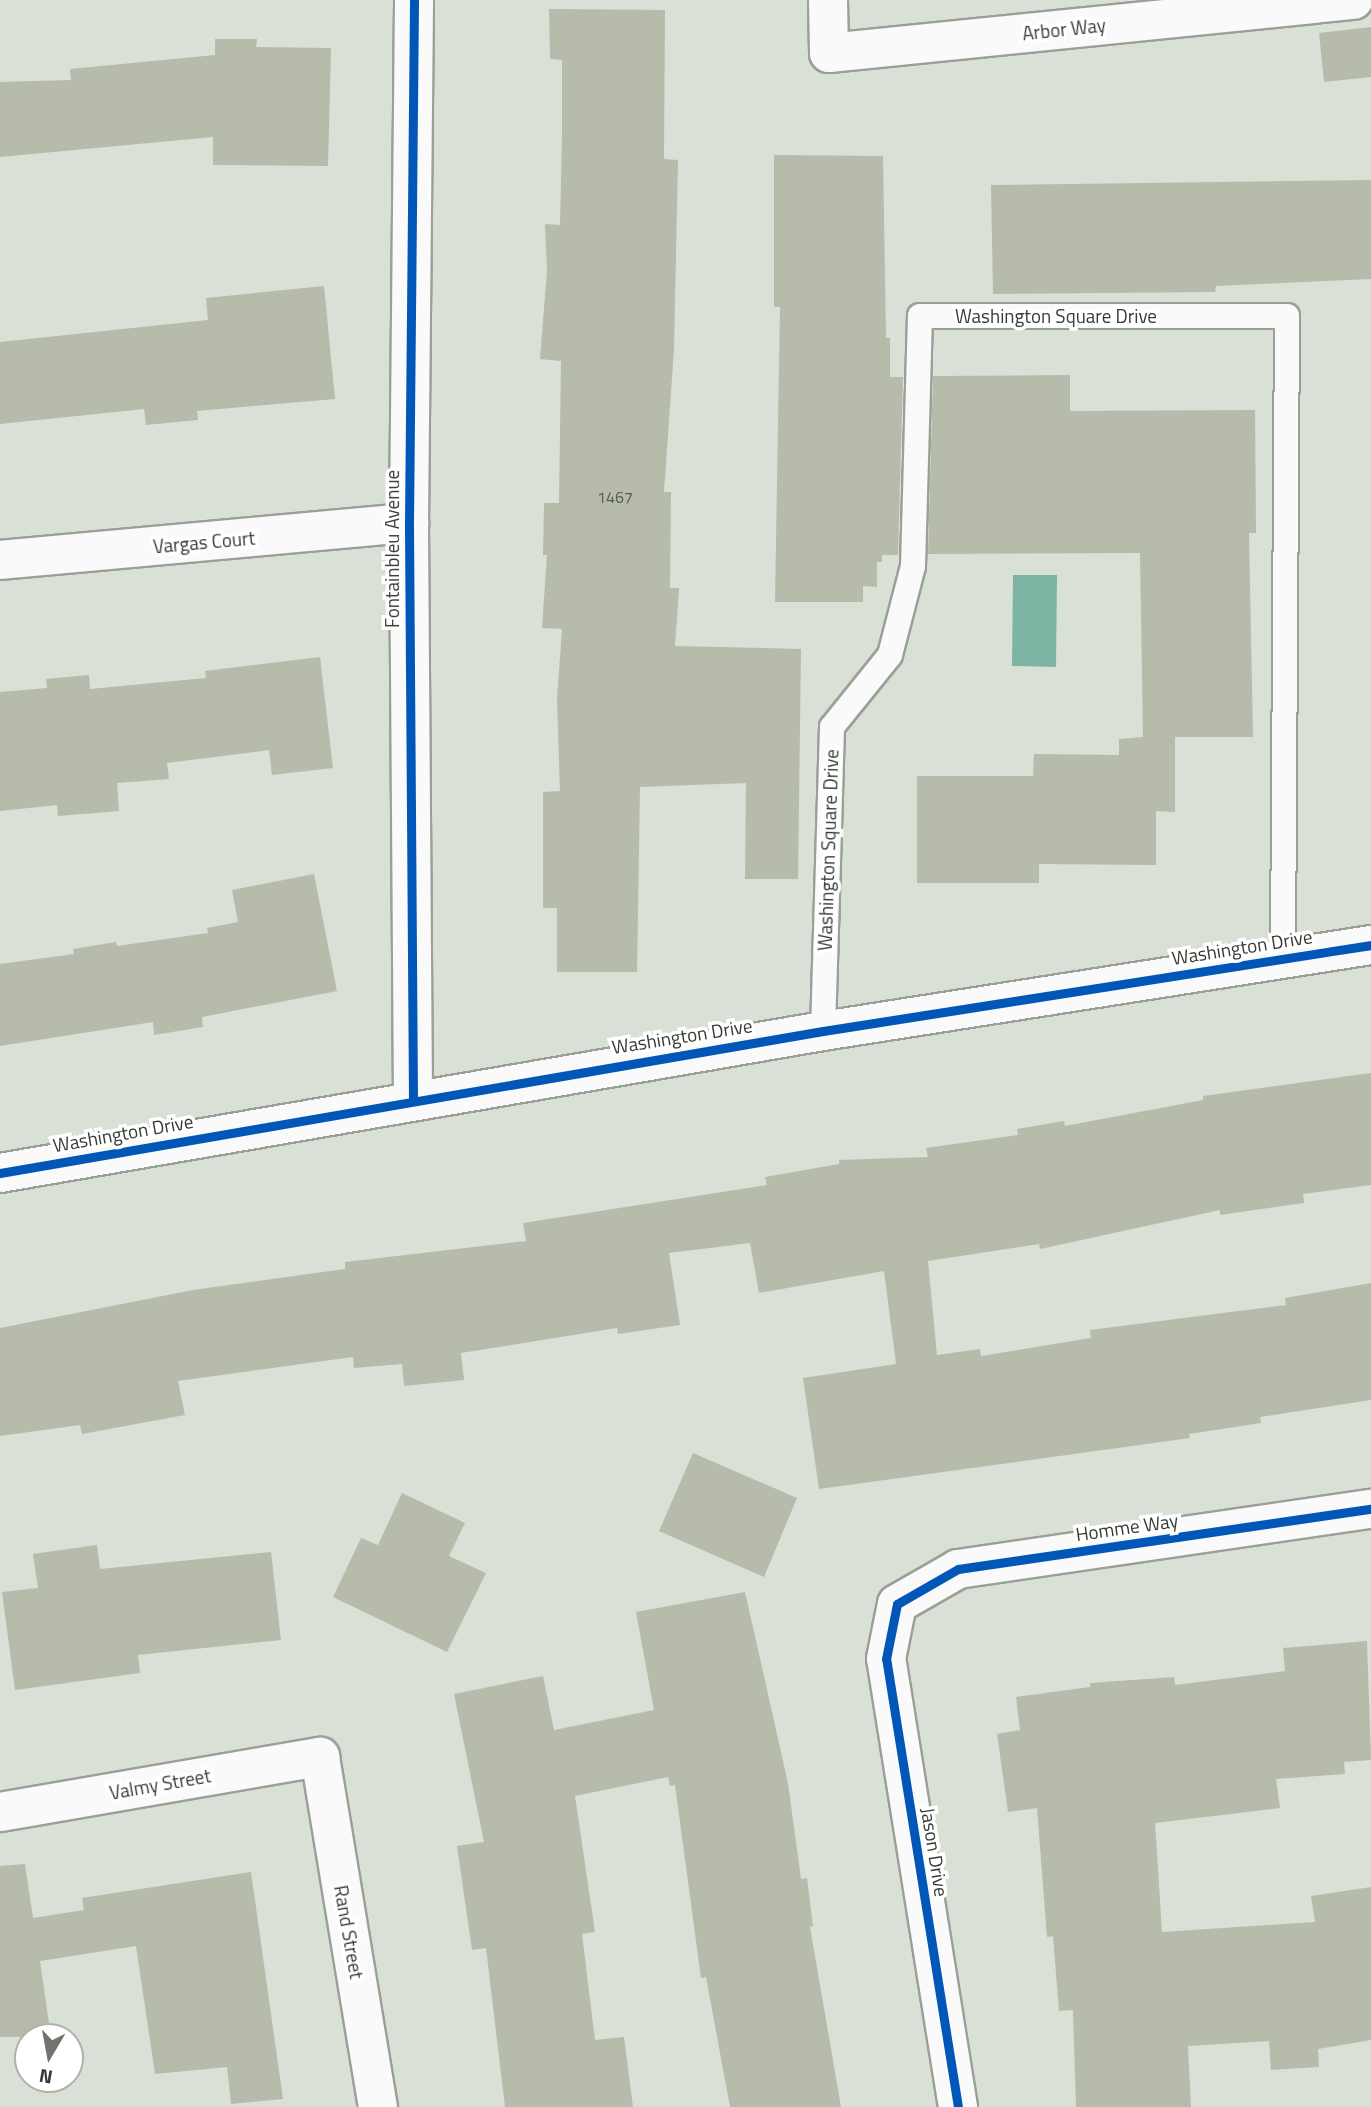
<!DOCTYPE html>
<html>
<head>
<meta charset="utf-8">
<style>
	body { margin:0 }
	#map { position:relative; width:1371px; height:2107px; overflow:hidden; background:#d9e0d6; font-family:"Titillium Web",sans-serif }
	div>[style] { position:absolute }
	.water>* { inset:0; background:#7db4a4 }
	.building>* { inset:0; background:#b6bbab }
	.roads { filter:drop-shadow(2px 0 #9aa098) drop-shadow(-2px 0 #9aa098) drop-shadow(0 2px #9aa098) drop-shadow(0 -2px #9aa098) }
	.lane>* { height:24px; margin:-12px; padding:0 12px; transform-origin:12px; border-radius:12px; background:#f9faf9 }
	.street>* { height:38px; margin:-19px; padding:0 19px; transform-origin:19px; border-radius:19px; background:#f9faf9 }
	.secondary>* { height:38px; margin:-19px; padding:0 19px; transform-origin:19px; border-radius:19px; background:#f9faf9 }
	.cycleway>* { height:9px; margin:-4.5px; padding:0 4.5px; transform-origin:4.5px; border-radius:4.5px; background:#0057b8 }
	span { translate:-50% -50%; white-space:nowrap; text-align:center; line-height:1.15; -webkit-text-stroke:7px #fff; paint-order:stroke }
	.number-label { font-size:16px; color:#565b52 }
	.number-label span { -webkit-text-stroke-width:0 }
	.street-label { font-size:19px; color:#363b34 }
	.north { position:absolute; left:14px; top:2023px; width:70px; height:70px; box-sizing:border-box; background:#fff; border:2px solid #afb1ae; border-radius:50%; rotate:190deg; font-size:19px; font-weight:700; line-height:28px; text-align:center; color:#363b34 }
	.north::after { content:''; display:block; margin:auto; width:24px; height:32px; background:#6f756d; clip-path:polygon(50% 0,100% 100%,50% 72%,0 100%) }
</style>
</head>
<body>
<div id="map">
	<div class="water">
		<div style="clip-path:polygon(1013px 575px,1057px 575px,1056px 667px,1012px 666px)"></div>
	</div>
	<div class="building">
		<div style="clip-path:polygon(549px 9px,665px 10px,664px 159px,678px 160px,674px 349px,664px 492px,671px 492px,670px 588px,679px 588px,675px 646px,801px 649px,798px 879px,745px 879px,746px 783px,640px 787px,637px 972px,557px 972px,557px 908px,543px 908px,543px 792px,560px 791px,557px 699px,562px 629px,542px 628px,547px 555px,543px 555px,544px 503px,559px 503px,561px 361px,540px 359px,547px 271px,545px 224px,560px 225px,562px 135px,562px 60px,550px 59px)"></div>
		<div style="clip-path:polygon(1371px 27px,1371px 77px,1324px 82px,1319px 33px)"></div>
		<div style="clip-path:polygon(215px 39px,257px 39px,256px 47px,331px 48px,328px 166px,213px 165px,213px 137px,0 157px,0 82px,71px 80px,70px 69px,215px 55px)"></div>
		<div style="clip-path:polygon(774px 155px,883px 156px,886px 338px,890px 338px,890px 377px,903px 377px,898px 555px,882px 555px,882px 562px,877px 562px,877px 587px,863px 586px,863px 602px,775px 602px,780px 307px,774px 307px)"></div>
		<div style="clip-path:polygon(1371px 180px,1371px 279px,1216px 286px,1215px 292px,993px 294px,991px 185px)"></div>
		<div style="clip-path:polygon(324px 286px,335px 399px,197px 411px,198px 420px,146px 425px,144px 409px,0 424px,0 342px,208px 320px,206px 298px)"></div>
		<div style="clip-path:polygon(1070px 375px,1070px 411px,1255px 410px,1256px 533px,1249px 533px,1253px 737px,1175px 737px,1175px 812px,1156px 811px,1156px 865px,1039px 864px,1039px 883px,917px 883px,917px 776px,1033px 776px,1034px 754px,1119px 755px,1119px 739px,1143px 737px,1140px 553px,928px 554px,933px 376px)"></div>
		<div style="clip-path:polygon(320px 657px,333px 768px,272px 775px,269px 750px,167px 763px,169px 779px,117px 783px,119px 811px,58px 816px,57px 805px,0 811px,0 692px,47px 688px,46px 679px,89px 675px,90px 689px,206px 678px,205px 671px)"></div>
		<div style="clip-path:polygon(314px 874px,337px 991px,202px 1017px,203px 1027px,154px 1035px,153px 1022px,0 1046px,0 964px,74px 954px,73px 949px,116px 942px,117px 946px,208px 933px,207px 928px,238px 922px,232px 890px)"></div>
		<div style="clip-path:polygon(1371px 1073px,1371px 1185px,1303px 1194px,1304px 1203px,1220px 1215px,1220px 1210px,1040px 1249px,1039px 1244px,928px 1261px,937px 1355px,980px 1349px,981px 1356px,1091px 1338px,1090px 1330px,1286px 1305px,1285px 1298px,1371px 1283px,1371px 1400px,1260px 1417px,1261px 1423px,1189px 1434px,1190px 1438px,819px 1489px,803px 1378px,896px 1364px,884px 1271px,759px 1293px,750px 1243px,669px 1253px,680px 1325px,618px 1334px,617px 1328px,461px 1353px,464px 1380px,404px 1386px,402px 1364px,354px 1368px,353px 1357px,178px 1381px,185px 1415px,82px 1434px,80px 1425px,0 1436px,0 1328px,193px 1290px,345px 1269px,345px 1262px,526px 1241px,523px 1223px,767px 1185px,765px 1177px,839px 1164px,839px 1160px,928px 1157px,926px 1148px,1018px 1135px,1017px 1129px,1064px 1121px,1065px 1126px,1203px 1100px,1203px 1096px)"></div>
		<div style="clip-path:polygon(693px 1453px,797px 1498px,764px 1577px,659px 1531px)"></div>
		<div style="clip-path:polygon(402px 1493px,465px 1523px,449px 1556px,486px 1573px,447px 1652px,333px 1597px,361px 1538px,378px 1545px)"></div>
		<div style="clip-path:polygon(97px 1545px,100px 1569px,271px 1552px,281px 1640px,138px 1655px,140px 1673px,15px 1690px,2px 1592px,38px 1588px,33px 1554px)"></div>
		<div style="clip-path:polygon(745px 1592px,788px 1783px,801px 1879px,807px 1878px,813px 1926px,810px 1927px,841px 2107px,730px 2107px,706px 1977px,701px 1978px,675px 1785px,670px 1786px,668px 1777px,575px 1796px,595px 1932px,582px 1934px,595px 2040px,624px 2037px,633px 2107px,505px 2107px,486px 1948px,472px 1950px,457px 1846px,484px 1842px,454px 1694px,543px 1676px,554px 1730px,654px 1710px,636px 1612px)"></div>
		<div style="clip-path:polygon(1367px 1641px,1371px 1760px,1344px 1762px,1345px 1774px,1276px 1779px,1280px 1808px,1155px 1823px,1162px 1932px,1315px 1922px,1311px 1896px,1371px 1887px,1371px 2040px,1318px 2049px,1319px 2067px,1271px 2070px,1269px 2041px,1188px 2046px,1191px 2107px,1076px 2107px,1073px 2010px,1059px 2011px,1053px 1936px,1047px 1937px,1037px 1808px,1008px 1812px,997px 1734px,1020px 1730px,1016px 1697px,1090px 1687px,1090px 1683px,1174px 1677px,1175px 1685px,1285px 1671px,1283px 1648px)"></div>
		<div style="clip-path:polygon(25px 1864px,33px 1918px,84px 1910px,82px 1898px,251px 1872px,283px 2099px,231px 2104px,227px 2067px,155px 2074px,136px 1946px,40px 1961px,51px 2037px,0 2037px,0 1866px)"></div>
	</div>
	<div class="roads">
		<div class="lane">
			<div style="left:823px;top:1031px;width:304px;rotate:-88.3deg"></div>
			<div style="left:832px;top:727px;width:92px;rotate:-51.1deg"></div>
			<div style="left:890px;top:655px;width:92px;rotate:-75.5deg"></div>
			<div style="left:913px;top:566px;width:250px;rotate:-88.4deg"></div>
			<div style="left:920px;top:316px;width:367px"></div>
			<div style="left:1287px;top:316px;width:642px;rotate:90.36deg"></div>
		</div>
		<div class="street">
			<div style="left:828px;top:0;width:53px;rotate:88.9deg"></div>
			<div style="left:829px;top:53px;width:527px;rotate:-5.78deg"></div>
			<div style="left:0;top:560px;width:411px;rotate:-5.2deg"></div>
			<div style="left:413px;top:1099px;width:576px;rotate:-90.4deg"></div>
			<div style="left:409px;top:523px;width:523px;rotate:-89.45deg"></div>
			<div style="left:0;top:1812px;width:325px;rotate:-9.8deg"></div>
			<div style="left:320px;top:1757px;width:355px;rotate:80.6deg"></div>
			<div style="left:958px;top:2107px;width:454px;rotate:-99.1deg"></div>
			<div style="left:886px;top:1659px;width:56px;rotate:-78.7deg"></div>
			<div style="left:897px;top:1604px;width:70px;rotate:-29.8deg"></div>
			<div style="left:958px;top:1569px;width:417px;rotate:-8.3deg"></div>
		</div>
		<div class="secondary">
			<div style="left:0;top:1173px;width:835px;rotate:-9.79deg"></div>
			<div style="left:823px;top:1031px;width:555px;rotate:-8.92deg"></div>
		</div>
	</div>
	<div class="cycleway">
		<div style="left:413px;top:1099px;width:576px;rotate:-90.4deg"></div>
		<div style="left:409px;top:523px;width:523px;rotate:-89.45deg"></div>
		<div style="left:0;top:1173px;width:835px;rotate:-9.79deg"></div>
		<div style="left:823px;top:1031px;width:555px;rotate:-8.92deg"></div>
		<div style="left:958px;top:2107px;width:454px;rotate:-99.1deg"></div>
		<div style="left:886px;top:1659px;width:56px;rotate:-78.7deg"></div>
		<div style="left:897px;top:1604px;width:70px;rotate:-29.8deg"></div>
		<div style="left:958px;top:1569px;width:417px;rotate:-8.3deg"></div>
	</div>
	<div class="number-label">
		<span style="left:615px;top:497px">1467</span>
	</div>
	<div class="street-label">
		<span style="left:1064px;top:29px;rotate:-6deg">Arbor Way</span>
		<span style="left:1056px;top:316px">Washington Square Drive</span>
		<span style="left:204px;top:542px;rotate:-5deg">Vargas Court</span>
		<span style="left:392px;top:549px;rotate:-90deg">Fontainbleu Avenue</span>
		<span style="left:828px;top:850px;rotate:-88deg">Washington Square Drive</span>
		<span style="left:1242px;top:947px;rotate:-9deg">Washington Drive</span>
		<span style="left:682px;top:1036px;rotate:-9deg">Washington Drive</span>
		<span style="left:123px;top:1133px;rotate:-10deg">Washington Drive</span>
		<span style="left:1127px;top:1527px;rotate:-8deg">Homme Way</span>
		<span style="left:160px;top:1784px;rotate:-10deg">Valmy Street</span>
		<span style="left:935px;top:1852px;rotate:81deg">Jason Drive</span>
		<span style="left:349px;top:1932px;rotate:80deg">Rand Street</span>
	</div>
	<div class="north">N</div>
</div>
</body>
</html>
